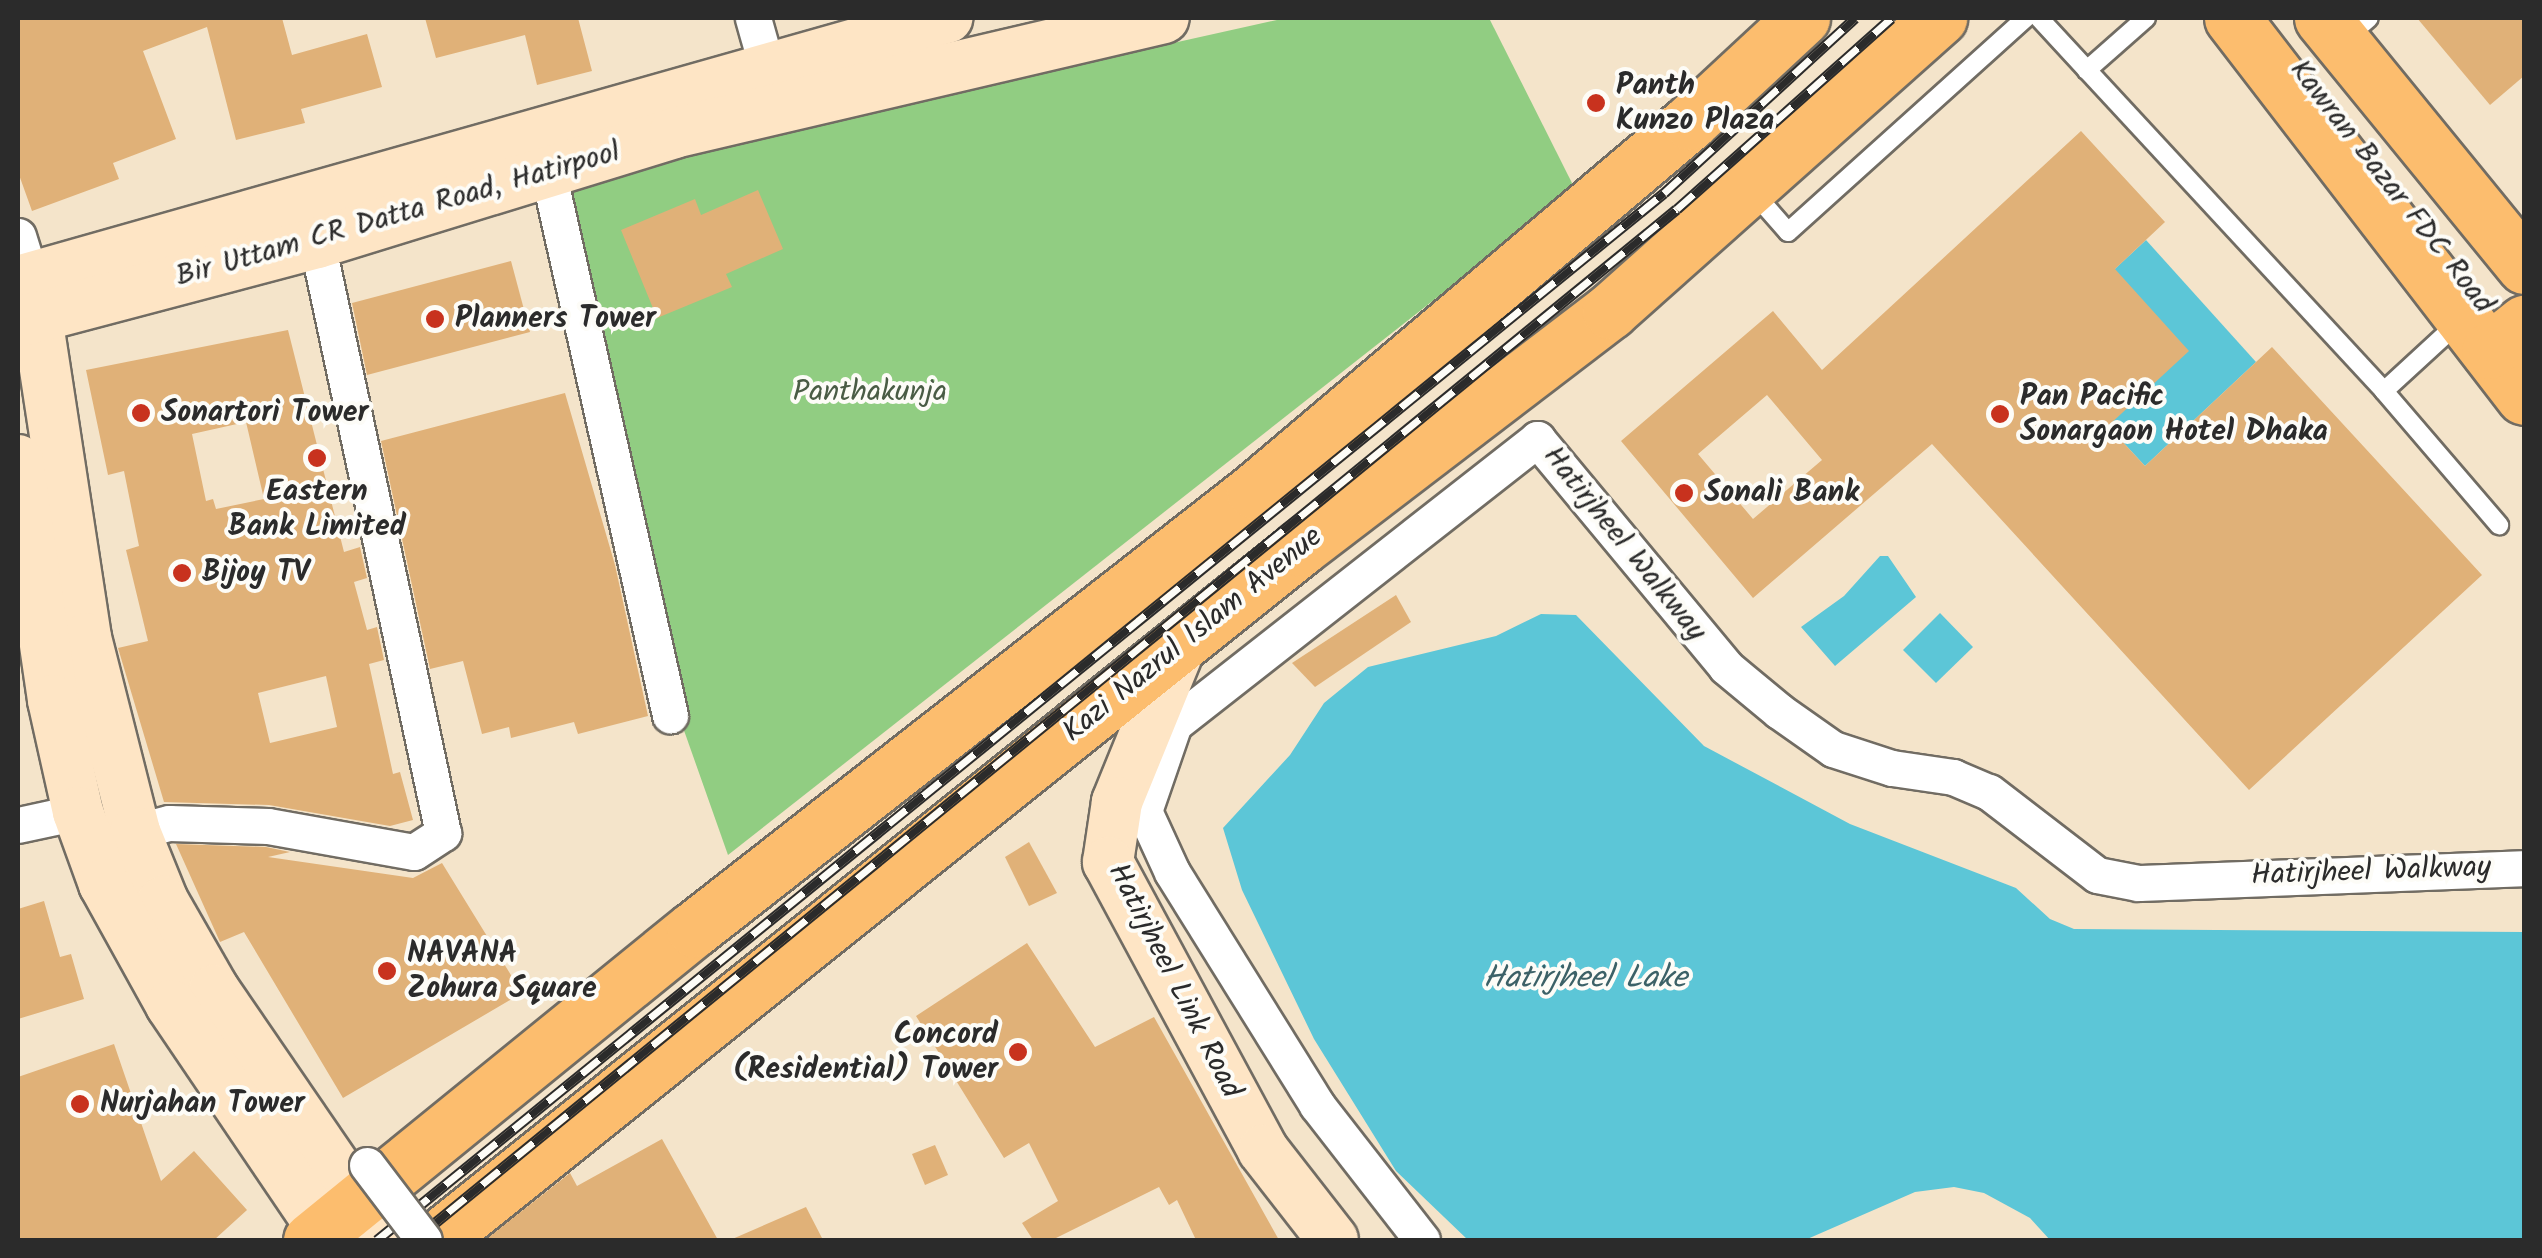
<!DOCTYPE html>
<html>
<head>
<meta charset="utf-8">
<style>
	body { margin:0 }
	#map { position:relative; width:2542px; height:1258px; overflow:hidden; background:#f4e4ca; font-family:Kalam,sans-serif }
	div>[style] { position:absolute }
	.green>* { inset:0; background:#91cd82 }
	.water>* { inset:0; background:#5cc6d7 }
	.building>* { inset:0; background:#e0b178 }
	.roads { filter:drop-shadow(2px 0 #716c63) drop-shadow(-2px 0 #716c63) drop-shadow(0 2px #716c63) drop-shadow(0 -2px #716c63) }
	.lane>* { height:18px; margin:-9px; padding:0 9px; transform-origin:9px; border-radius:9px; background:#fff }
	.street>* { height:35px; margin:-17.5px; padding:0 17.5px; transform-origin:17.5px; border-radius:17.5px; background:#fff }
	.secondary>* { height:50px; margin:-25px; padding:0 25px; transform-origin:25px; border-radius:25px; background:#fee5c5 }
	.primary>* { height:55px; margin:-27.5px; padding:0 27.5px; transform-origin:27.5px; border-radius:27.5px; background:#fcbd6e }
	.highway>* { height:55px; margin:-27.5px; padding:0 27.5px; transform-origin:27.5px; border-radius:27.5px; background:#fcbd6e }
	.rail>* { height:11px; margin-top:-5.5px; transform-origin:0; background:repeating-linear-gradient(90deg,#fdfcf7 0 22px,#2b2b2b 0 44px); box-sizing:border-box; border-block:2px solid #2b2b2b }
	.bridges { filter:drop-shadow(2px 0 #716c63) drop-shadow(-2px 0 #716c63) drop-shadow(0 2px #716c63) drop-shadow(0 -2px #716c63) }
	.street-bridge>* { height:35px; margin:-17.5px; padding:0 17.5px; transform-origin:17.5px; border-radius:17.5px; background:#fff }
	.dots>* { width:28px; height:28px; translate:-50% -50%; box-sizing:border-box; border:5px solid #fdfcf7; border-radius:50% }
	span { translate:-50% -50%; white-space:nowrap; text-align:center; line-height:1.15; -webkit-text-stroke:8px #fdfcf7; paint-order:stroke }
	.poi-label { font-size:30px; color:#2b2b2b; font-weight:700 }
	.left { translate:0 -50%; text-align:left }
	.right { translate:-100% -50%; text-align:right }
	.street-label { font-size:30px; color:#2b2b2b }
	.park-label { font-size:30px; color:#4a5c45 }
	.water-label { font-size:32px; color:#3c6167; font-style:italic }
	.frame { position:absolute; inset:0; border:20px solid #2b2b2b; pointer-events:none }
</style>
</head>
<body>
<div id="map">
	<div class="green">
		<div style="clip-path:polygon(1286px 18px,1489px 18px,1575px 189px,728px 855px,651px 637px,548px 255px,544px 217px,584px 174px)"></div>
	</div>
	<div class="water">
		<div style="clip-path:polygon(2146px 240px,2256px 362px,2145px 466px,2033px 345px)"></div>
		<div style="clip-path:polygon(1880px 556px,1888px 556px,1916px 597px,1835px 666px,1801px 627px,1844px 596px)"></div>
		<div style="clip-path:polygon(1940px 613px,1973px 647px,1936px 683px,1903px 650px)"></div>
		<div style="clip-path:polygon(1541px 614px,1576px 615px,1704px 746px,1850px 824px,2016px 888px,2050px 919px,2074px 929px,2524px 932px,2524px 1240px,2050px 1240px,2030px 1218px,1984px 1193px,1954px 1187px,1915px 1192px,1805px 1240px,1468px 1240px,1396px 1171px,1314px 1039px,1242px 890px,1223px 828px,1290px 755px,1324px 703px,1368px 667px,1496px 636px)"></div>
	</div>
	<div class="building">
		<div style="clip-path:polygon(18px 18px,282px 18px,292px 55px,367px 34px,382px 87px,301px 109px,305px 123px,236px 140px,207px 27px,143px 51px,176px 139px,113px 163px,119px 179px,32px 211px,18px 172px)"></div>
		<div style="clip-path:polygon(425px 18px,578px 18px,592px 71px,537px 85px,525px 35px,436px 58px)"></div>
		<div style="clip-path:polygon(2417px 18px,2524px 18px,2524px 76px,2490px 105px)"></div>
		<div style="clip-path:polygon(evenodd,2081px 131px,2165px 222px,2115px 269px,2189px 351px,2108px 426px,2145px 466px,2272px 347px,2482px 575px,2249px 790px,1932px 444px,1753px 598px,1621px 441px,1773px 311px,1822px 370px,2081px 131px,1767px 395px,1822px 460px,1753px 519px,1698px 454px,1767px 395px)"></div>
		<div style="clip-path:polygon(758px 190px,783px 249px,726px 274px,732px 287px,657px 318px,621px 230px,695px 199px,701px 215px)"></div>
		<div style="clip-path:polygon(511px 261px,530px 332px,367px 375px,352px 303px)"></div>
		<div style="clip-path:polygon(evenodd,288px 330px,344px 552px,360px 547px,367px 578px,354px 582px,367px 630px,377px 627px,384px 660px,369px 664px,393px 774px,400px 772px,413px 820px,390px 826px,269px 805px,164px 802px,118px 648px,148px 641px,126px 550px,139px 546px,124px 471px,108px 475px,86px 370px,288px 330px,246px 422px,264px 499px,216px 509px,213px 499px,206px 501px,192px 434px,246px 422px,288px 330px,326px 676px,337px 727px,270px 743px,258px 693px,326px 676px)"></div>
		<div style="clip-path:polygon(565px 393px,615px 565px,648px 716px,578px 734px,574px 722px,511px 738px,509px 727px,482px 734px,463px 661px,430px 669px,381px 441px)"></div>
		<div style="clip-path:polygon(1396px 595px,1411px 622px,1315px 687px,1292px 663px)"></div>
		<div style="clip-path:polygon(1029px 842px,1057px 893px,1029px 906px,1005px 857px)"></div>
		<div style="clip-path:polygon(176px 844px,266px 847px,290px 852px,268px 857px,413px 878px,442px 863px,522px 993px,343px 1098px,244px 932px,220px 942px)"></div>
		<div style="clip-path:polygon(44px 901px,60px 957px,71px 954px,84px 999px,18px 1019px,18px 909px)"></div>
		<div style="clip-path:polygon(1027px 943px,1095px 1047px,1154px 1017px,1279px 1240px,1196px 1240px,1177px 1200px,1169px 1205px,1159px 1187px,1052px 1240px,1033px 1240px,1022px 1223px,1058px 1201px,1029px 1143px,1004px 1158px,916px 1016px)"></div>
		<div style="clip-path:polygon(114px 1044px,161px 1181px,194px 1151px,247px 1210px,214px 1240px,18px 1240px,18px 1077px)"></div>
		<div style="clip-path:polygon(662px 1139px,718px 1240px,485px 1240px,570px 1173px,577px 1186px)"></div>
		<div style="clip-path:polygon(935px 1145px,948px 1175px,925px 1185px,912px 1154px)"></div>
		<div style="clip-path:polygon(806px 1207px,823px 1240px,730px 1240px)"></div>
	</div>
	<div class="roads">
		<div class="lane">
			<div style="left:2039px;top:18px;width:71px;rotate:47.3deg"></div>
			<div style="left:2146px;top:18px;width:79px;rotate:138.6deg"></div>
			<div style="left:2087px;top:70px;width:437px;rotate:47.2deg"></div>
			<div style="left:2384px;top:391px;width:100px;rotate:-42.6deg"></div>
			<div style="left:2346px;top:38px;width:30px;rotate:-41deg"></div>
			<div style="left:1753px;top:192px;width:53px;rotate:48.8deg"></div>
			<div style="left:1788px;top:232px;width:320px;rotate:-42deg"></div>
			<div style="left:2384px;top:391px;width:177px;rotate:49.4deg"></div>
		</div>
		<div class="street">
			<div style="left:753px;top:18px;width:74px;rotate:74.3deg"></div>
			<div style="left:548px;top:172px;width:557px;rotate:77.34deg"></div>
			<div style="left:18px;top:236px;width:44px;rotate:72.8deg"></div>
			<div style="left:18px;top:825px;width:61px;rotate:-12.2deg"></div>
			<div style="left:135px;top:832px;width:35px;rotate:-15deg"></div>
			<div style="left:169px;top:823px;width:99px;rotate:1.7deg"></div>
			<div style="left:268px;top:826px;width:148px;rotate:10.1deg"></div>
			<div style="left:414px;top:852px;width:35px;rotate:-33deg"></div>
			<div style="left:443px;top:833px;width:603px;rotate:-102.05deg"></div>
			<div style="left:1422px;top:1240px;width:171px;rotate:-127.9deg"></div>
			<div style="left:1317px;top:1105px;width:274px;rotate:-121.9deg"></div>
			<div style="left:1172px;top:872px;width:67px;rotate:-114.7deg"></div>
			<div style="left:1144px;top:811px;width:92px;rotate:-71deg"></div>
			<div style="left:1174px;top:724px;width:462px;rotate:-38.1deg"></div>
			<div style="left:1537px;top:439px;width:296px;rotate:50.3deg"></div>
			<div style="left:1726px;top:667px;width:69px;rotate:39.7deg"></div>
			<div style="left:1779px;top:711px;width:66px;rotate:35.1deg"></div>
			<div style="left:1833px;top:749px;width:62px;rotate:17.9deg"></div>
			<div style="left:1892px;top:768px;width:62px;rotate:8.4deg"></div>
			<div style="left:1953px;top:777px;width:39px;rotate:23deg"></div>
			<div style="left:1989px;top:792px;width:136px;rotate:37.5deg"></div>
			<div style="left:2097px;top:875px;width:42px;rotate:11deg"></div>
			<div style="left:2138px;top:883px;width:386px;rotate:-2.2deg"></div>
		</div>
		<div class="secondary">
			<div style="left:31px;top:278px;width:364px;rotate:81.3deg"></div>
			<div style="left:86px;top:638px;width:200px;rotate:75.8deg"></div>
			<div style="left:135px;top:832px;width:74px;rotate:67.9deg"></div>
			<div style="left:163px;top:901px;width:103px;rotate:60.2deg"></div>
			<div style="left:214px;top:990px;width:303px;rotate:55.6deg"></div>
			<div style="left:18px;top:281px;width:966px;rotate:-15.81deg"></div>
			<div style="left:18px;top:322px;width:309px;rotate:-14.8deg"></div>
			<div style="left:317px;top:243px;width:374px;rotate:-17.1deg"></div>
			<div style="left:674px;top:133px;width:503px;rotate:-13.21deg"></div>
			<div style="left:18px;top:460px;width:243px;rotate:81.7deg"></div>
			<div style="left:53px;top:700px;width:115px;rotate:77.4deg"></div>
			<div style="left:78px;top:812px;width:77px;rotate:70.1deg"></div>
			<div style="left:104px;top:884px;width:138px;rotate:61deg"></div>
			<div style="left:171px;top:1005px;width:284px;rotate:55.9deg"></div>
			<div style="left:1181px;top:645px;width:170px;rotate:112.2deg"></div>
			<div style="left:1117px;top:802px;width:61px;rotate:98.5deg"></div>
			<div style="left:1108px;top:862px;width:327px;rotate:61.7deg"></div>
			<div style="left:1263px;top:1150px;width:114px;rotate:52.1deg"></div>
		</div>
		<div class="primary">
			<div style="left:2232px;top:18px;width:478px;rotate:52.4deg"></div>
			<div style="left:2322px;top:18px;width:320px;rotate:50.8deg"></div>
			<div style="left:2489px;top:351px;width:45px;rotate:-38.7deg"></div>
		</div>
		<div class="highway">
			<div style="left:311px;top:1240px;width:493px;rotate:-39.1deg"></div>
			<div style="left:694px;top:929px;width:711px;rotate:-38.03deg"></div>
			<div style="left:1254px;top:491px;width:571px;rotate:-40.24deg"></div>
			<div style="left:1690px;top:122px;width:153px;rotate:-42.9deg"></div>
			<div style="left:436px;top:1240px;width:1107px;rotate:-38.69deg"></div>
			<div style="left:1300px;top:548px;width:390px;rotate:-37.4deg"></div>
			<div style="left:1610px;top:311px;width:441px;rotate:-41.7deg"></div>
		</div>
	</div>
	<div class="rail">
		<div style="left:377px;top:1240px;width:1659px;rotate:-39.13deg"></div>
		<div style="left:1664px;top:193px;width:259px;rotate:-42.5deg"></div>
		<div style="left:414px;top:1240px;width:1630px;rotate:-39.23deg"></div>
		<div style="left:1677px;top:209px;width:287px;rotate:-41.7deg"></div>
	</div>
	<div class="bridges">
		<div class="street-bridge">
			<div style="left:367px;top:1165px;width:94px;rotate:52.8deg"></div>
		</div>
	</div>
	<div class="dots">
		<div style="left:1596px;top:103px;background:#c8321e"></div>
		<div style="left:435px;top:319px;background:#c8321e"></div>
		<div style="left:141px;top:413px;background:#c8321e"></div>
		<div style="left:2000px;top:414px;background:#c8321e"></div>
		<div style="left:317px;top:458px;background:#c8321e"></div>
		<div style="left:1684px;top:493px;background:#c8321e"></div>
		<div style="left:182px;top:573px;background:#c8321e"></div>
		<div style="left:387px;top:971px;background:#c8321e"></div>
		<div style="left:1018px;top:1052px;background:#c8321e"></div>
		<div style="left:80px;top:1104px;background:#c8321e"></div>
	</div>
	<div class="poi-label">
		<span class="left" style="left:1616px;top:103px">Panth<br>Kunzo Plaza</span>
		<span class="left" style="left:455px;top:319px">Planners Tower</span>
		<span class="left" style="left:2020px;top:414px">Pan Pacific<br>Sonargaon Hotel Dhaka</span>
		<span class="left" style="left:161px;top:413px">Sonartori Tower</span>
		<span style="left:317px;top:509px">Eastern<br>Bank Limited</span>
		<span class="left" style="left:1704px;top:493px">Sonali Bank</span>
		<span class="left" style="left:202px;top:573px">Bijoy TV</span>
		<span class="left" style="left:407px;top:971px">NAVANA<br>Zohura Square</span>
		<span class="right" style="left:998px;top:1052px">Concord<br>(Residential) Tower</span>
		<span class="left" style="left:100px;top:1104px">Nurjahan Tower</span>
	</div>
	<div class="street-label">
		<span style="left:2391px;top:187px;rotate:52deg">Kawran Bazar FDC Road</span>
		<span style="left:398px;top:215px;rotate:-16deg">Bir Uttam CR Datta Road, Hatirpool</span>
		<span style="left:1624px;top:544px;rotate:51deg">Hatirjheel Walkway</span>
		<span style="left:1193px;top:635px;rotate:-39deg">Kazi Nazrul Islam Avenue</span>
		<span style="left:2371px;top:872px;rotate:-2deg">Hatirjheel Walkway</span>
		<span style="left:1174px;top:981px;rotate:63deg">Hatirjheel Link Road</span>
	</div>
	<div class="park-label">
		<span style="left:870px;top:392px">Panthakunja</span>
	</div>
	<div class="water-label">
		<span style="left:1585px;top:979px">Hatirjheel Lake</span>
	</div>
	<div class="frame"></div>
</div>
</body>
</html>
